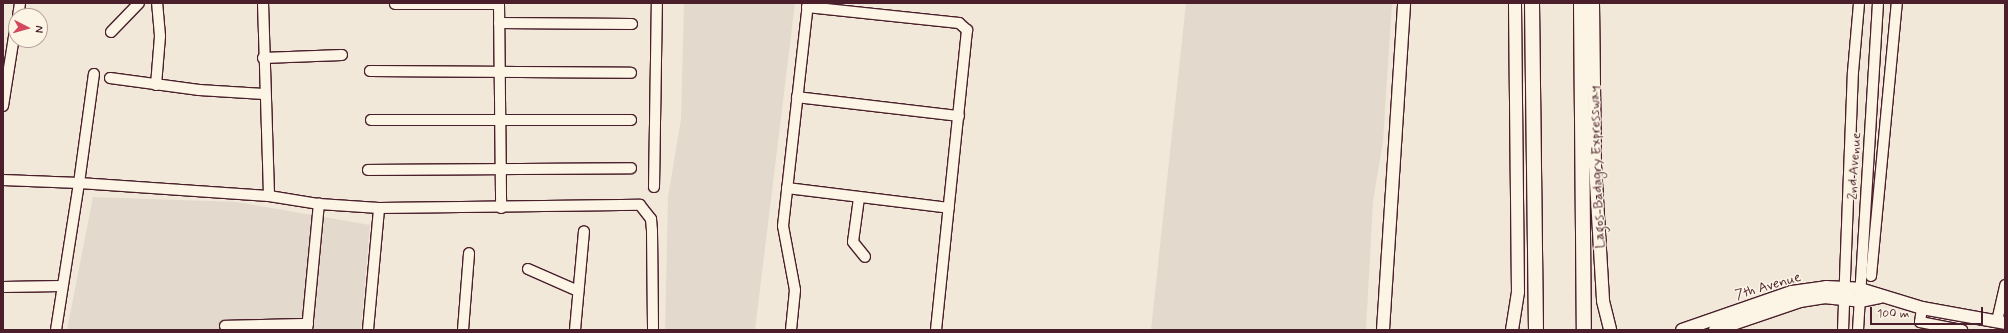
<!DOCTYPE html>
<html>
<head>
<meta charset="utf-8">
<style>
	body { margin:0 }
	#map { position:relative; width:2008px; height:333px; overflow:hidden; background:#f1e8da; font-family:Mynerve,sans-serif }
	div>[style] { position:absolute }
	.built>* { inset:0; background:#e4d9cd }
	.roads { filter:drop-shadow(1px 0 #4a1f2b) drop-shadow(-1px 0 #4a1f2b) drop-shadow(0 1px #4a1f2b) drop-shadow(0 -1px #4a1f2b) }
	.minor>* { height:10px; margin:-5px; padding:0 5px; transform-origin:5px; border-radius:5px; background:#fcf5e5 }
	.major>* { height:12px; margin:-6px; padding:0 6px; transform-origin:6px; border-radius:6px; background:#fcf5e5 }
	.highway>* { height:14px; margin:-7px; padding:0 7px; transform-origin:7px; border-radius:7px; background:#fcf5e5 }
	span { translate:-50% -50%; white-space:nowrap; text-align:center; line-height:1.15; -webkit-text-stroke:3px #fcf5e5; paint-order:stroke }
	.street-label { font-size:14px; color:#4a1f2b }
	.frame { position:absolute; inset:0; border:4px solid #4a1f2b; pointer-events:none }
	.north { position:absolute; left:8px; top:8px; width:40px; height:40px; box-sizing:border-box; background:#fcf5e5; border:1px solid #b59f9b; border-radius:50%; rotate:96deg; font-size:11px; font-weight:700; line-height:16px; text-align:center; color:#4a1f2b }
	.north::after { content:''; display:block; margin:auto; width:14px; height:18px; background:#d1495b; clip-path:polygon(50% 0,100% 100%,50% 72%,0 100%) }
	.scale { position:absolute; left:1870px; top:307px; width:113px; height:18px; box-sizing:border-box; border:2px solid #4a1f2b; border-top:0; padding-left:5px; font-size:12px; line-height:14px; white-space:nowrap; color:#4a1f2b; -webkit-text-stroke:3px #fcf5e5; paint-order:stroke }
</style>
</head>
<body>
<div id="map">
	<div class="built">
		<div style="clip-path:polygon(684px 3px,795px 3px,755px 330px,665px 330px,668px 197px,681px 119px)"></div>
		<div style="clip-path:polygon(1186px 3px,1392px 3px,1383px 142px,1373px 201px,1366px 330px,1151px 330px)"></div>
		<div style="clip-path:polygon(93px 197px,237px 202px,370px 225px,361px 330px,67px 330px)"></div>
	</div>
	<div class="roads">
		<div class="minor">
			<div style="left:263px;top:3px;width:193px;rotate:88.2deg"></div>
			<div style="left:499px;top:3px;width:205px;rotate:89.4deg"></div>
			<div style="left:395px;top:4px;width:104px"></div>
			<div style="left:807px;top:7px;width:153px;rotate:6deg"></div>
			<div style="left:959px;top:23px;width:11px;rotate:41deg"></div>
			<div style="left:967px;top:30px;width:302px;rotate:95.9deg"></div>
			<div style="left:18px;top:16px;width:13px;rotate:-81deg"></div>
			<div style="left:499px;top:23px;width:133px;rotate:0.4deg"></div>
			<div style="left:111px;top:32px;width:40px;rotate:-46deg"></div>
			<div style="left:263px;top:58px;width:79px;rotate:-2.2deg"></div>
			<div style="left:370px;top:71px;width:261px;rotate:0.4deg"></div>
			<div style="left:110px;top:78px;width:90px;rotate:7.7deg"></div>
			<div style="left:199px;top:90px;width:65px;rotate:3.5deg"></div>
			<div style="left:156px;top:85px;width:49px;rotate:-85.3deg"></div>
			<div style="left:160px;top:36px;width:33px;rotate:-95deg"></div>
			<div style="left:797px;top:97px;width:163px;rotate:6.7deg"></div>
			<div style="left:3px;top:106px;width:83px;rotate:-81deg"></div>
			<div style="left:371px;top:120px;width:260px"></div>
			<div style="left:368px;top:170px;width:263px;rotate:-0.4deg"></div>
			<div style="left:3px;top:180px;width:76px;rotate:2.3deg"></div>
			<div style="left:79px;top:183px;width:110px;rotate:-82.2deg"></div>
			<div style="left:654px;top:187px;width:184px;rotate:-89.1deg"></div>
			<div style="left:787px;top:188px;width:163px;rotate:7deg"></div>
			<div style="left:859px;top:198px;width:44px;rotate:97.8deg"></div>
			<div style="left:853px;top:242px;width:19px;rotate:51deg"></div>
			<div style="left:528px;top:269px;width:55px;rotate:23.7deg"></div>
			<div style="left:1871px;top:276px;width:274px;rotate:-84.6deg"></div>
			<div style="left:3px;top:287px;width:58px;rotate:-1deg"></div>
			<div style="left:1922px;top:308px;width:14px;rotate:98deg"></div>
			<div style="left:1920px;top:322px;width:43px;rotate:10.8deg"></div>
			<div style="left:1997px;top:321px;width:37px;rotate:-77deg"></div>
			<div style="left:225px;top:326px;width:83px;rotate:-1.4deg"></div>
			<div style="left:56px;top:330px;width:149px;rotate:-81.1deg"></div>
			<div style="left:79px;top:183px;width:190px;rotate:3.9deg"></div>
			<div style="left:269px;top:196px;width:51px;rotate:9.1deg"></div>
			<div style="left:319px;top:204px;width:60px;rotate:3.8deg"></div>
			<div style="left:379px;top:208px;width:261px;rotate:-0.7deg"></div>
			<div style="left:640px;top:205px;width:18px;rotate:52deg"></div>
			<div style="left:651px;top:219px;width:12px;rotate:85deg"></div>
			<div style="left:652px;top:231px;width:99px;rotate:89.4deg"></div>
			<div style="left:307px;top:330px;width:127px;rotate:-84.6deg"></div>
			<div style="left:368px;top:330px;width:122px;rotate:-84.8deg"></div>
			<div style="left:463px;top:330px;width:77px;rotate:-85.5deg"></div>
			<div style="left:575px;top:330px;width:99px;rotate:-84.8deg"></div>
			<div style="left:791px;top:330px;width:40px;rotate:-84.3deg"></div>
			<div style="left:795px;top:290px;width:65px;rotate:-100.6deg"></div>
			<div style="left:783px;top:226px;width:224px;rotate:-83.6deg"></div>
			<div style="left:1843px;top:330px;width:258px;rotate:-87.8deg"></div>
			<div style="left:1853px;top:72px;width:69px;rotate:-85deg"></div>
			<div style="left:1858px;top:330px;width:328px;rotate:-86.5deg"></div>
		</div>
		<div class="major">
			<div style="left:1593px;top:3px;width:162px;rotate:89.3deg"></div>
			<div style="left:1595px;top:165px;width:136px;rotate:86.6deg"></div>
			<div style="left:1603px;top:301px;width:30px;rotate:76deg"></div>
			<div style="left:1383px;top:330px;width:328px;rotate:-86.3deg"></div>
			<div style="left:1512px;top:330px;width:38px;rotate:-81deg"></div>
			<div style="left:1518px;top:292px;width:289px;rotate:-90.6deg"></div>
			<div style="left:1682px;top:330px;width:116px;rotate:-19.1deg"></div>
			<div style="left:1792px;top:292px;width:34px;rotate:-8deg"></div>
			<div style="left:1826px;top:287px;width:34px;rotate:3deg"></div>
			<div style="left:1860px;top:289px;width:65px;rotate:17deg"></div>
			<div style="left:1922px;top:308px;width:84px;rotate:10.2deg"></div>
			<div style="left:1715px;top:330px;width:90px;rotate:-18.8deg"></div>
			<div style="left:1800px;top:301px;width:24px;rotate:-9deg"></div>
			<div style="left:1824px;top:297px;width:36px;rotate:6deg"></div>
			<div style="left:1860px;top:301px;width:20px;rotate:-11deg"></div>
		</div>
		<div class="highway">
			<div style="left:1532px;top:3px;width:327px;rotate:89.3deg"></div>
			<div style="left:1581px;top:3px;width:327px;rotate:89.5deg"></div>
		</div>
	</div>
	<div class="street-label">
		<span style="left:1854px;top:166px;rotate:-86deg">2nd Avenue</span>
		<span style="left:1597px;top:167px;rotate:-92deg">Lagos-Badagry Expressway</span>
		<span style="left:1768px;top:286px;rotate:-16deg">7th Avenue</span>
	</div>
	<div class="frame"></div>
	<div class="north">N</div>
	<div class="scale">100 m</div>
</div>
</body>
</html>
